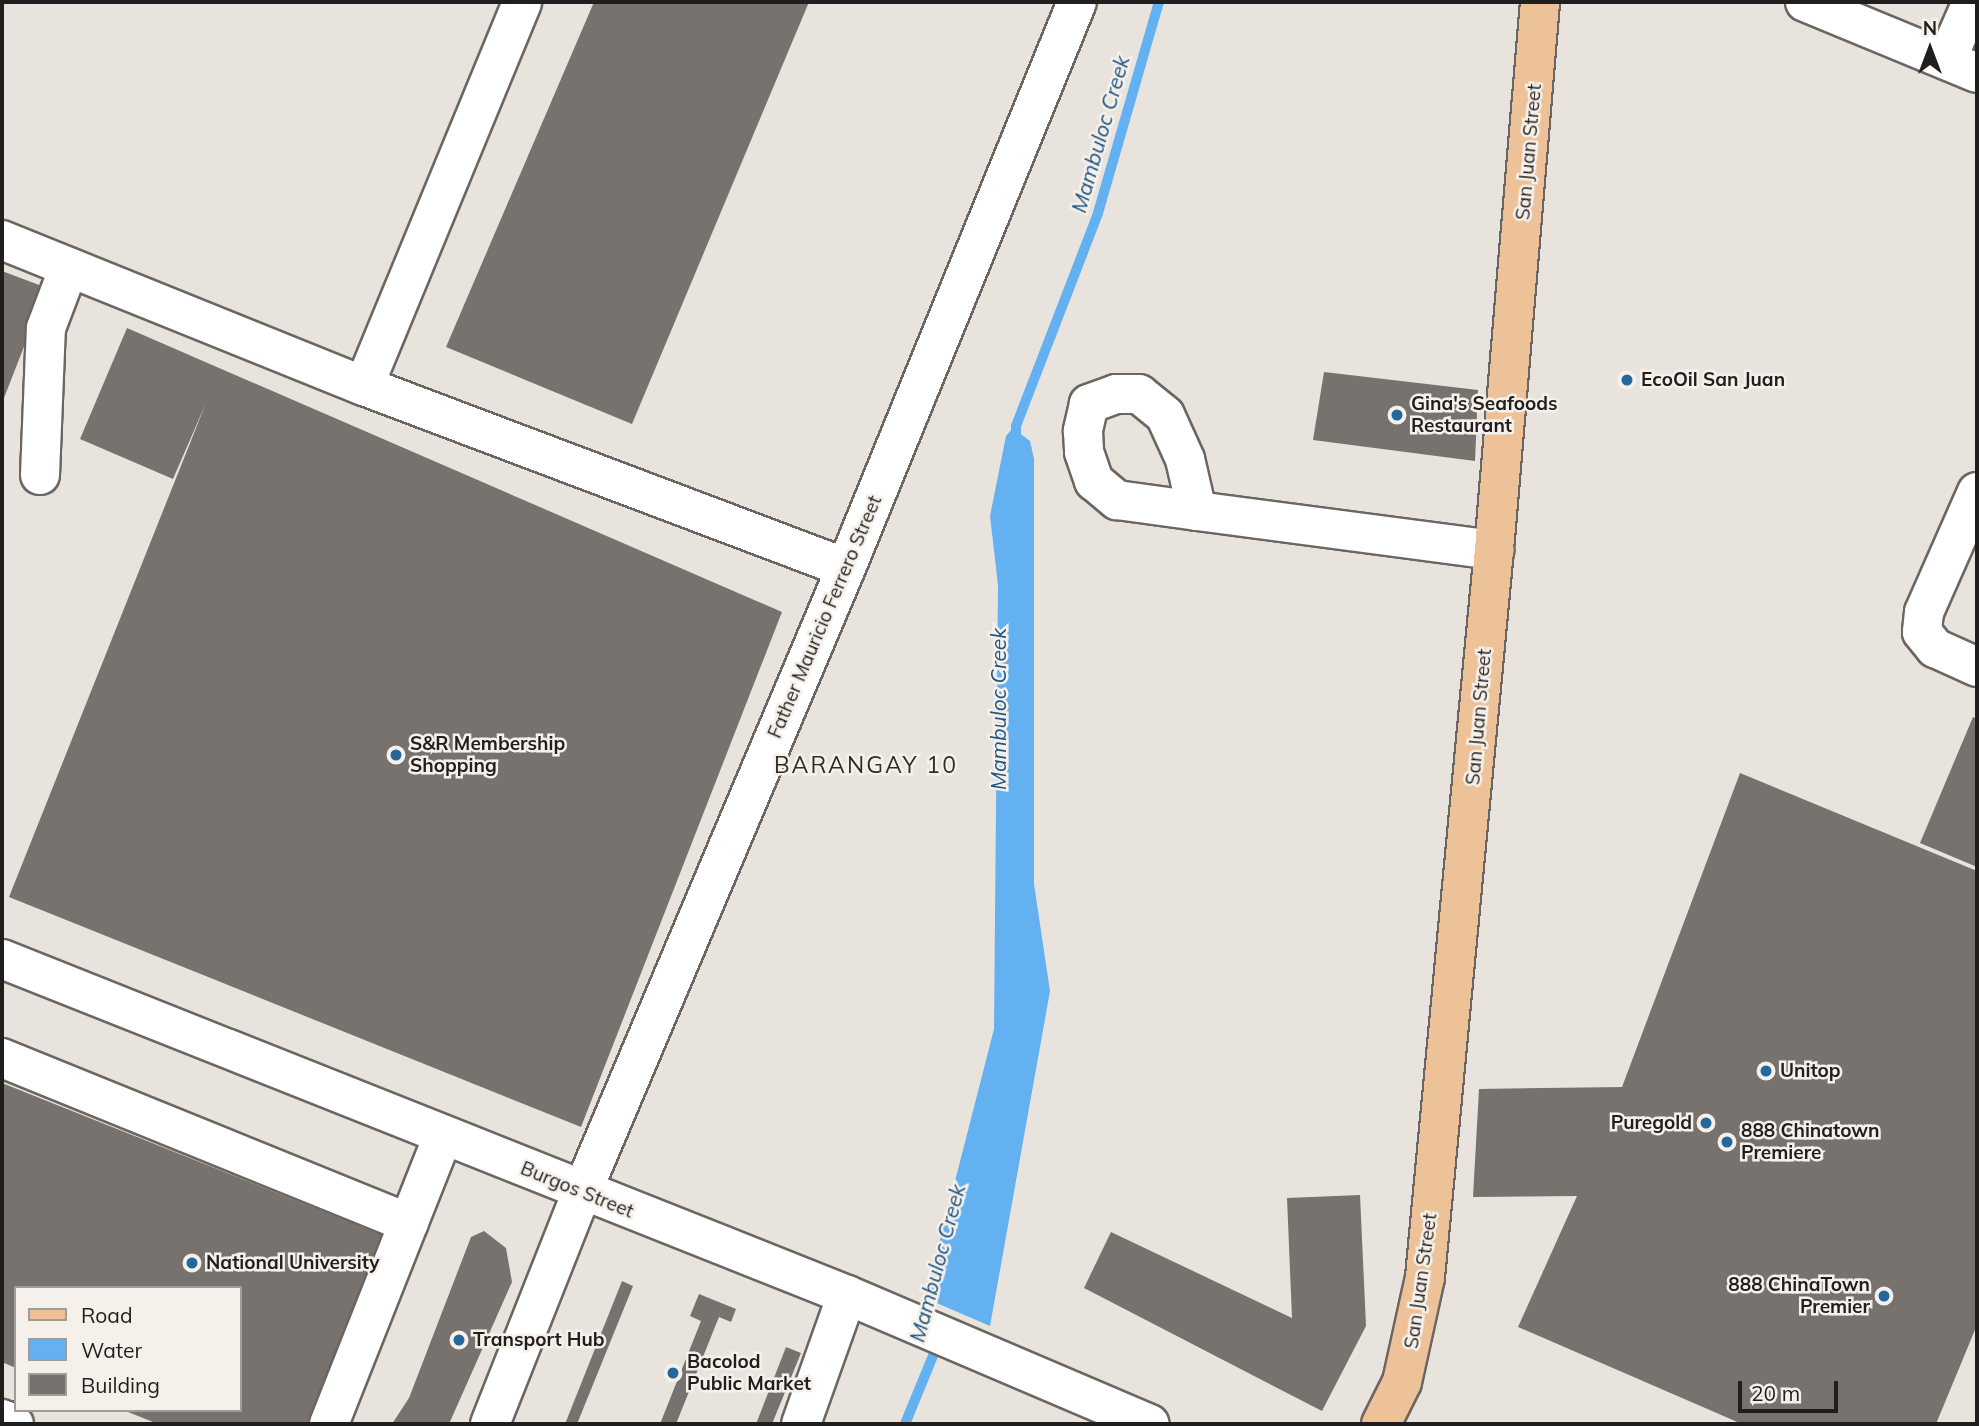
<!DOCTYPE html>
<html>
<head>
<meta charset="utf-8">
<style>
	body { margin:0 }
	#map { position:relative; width:1979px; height:1426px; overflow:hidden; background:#e9e3de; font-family:Mulish,sans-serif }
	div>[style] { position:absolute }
	.water>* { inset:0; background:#64b1f1 }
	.stream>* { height:10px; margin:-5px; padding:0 5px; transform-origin:5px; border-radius:5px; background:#64b1f1 }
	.building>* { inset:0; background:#77726e }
	.roads { filter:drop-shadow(2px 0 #6b6661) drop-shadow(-2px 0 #6b6661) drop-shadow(0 2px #6b6661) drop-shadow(0 -2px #6b6661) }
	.minor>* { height:38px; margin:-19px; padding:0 19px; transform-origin:19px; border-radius:19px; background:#fff }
	.major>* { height:38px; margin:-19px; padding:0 19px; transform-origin:19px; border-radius:19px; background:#edc298 }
	.dots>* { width:19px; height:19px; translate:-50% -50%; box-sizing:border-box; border:4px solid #f6f0eb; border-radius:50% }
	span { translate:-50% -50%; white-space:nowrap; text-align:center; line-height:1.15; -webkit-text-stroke:5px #f6f0eb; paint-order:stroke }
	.street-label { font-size:19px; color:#211f1d }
	.poi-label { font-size:19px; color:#211f1d; font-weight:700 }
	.left { translate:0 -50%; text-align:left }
	.right { translate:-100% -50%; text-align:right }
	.water-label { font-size:21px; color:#205681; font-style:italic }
	.quarter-label { font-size:23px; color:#302c28; letter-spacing:2px }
	.frame { position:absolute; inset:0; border:4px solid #211f1d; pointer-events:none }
	.legend { position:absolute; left:14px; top:1286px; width:228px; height:126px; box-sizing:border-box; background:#f6f0eb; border:2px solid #a19c99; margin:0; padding:9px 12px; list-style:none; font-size:21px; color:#211f1d }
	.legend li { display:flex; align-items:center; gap:14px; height:35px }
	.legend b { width:35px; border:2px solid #a19c99 }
	.north { position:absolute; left:1895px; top:14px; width:70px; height:70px; -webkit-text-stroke:5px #f6f0eb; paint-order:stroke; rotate:0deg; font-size:19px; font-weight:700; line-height:28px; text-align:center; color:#211f1d }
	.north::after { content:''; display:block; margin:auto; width:24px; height:32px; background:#211f1d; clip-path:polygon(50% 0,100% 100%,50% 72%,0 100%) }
	.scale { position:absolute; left:1738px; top:1381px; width:100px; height:32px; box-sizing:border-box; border:4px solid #211f1d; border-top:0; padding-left:9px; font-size:21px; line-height:24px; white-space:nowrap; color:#211f1d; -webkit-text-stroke:5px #f6f0eb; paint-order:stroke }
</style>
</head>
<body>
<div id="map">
	<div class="water">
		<div style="clip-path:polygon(1013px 428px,1030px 441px,1034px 459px,1034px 884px,1050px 991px,990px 1326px,925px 1298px,994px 1029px,998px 585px,990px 516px,1006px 436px)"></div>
	</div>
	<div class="stream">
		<div style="left:1016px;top:443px;width:17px;rotate:-90deg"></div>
		<div style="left:1016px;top:426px;width:228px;rotate:-68.9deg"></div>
		<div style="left:1098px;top:213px;width:220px;rotate:-73.9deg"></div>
		<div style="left:905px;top:1424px;width:90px;rotate:-67.7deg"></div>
	</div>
	<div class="building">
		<div style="clip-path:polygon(594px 2px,809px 2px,632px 424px,446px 347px)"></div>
		<div style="clip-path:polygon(2px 271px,47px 288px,2px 403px)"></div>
		<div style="clip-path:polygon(127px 328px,782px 612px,581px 1127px,9px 897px,206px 403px,173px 479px,80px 439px)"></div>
		<div style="clip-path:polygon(1324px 372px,1478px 390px,1475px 461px,1313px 440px)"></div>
		<div style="clip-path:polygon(1973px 717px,1977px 719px,1977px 867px,1920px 843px)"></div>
		<div style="clip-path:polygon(1740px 773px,1977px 871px,1977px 1325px,1936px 1424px,1742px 1424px,1518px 1327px,1577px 1196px,1473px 1197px,1479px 1089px,1622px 1087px)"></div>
		<div style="clip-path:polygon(2px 1083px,392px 1239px,317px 1424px,158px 1424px,123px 1410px,240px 1410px,240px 1288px,16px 1288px,16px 1368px,2px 1362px)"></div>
		<div style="clip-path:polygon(1360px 1195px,1366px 1326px,1322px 1411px,1084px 1288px,1111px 1232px,1292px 1318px,1287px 1198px)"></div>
		<div style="clip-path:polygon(484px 1231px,506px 1248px,512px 1282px,449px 1424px,392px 1424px,409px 1398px,471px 1237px)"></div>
		<div style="clip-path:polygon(622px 1281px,633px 1286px,577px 1424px,565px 1424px)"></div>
		<div style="clip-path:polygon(699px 1294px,736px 1309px,731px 1322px,719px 1317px,676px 1424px,660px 1424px,701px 1321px,690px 1316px)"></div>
		<div style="clip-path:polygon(786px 1347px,801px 1353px,772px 1424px,756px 1424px)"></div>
	</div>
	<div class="roads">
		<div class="minor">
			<div style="left:1805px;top:2px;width:186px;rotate:22.4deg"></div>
			<div style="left:1947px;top:59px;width:62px;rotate:-66.3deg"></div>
			<div style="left:2px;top:240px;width:390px;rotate:22deg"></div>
			<div style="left:364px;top:386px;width:515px;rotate:20.69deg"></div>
			<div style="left:364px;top:386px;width:415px;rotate:-67.6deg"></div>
			<div style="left:40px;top:475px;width:147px;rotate:-87.7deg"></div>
			<div style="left:46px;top:328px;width:65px;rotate:-69.3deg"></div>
			<div style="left:1977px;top:492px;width:131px;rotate:113.8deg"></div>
			<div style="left:1924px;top:612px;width:20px;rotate:96deg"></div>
			<div style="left:1922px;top:632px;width:21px;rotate:51deg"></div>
			<div style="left:1935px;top:648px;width:46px;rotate:24.3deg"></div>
			<div style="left:1197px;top:511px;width:53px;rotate:-103deg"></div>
			<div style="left:1185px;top:459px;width:48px;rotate:-114.4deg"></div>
			<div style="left:1165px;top:415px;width:33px;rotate:-141deg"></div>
			<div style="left:1139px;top:394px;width:23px;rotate:180deg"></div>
			<div style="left:1116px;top:394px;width:29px;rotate:160deg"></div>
			<div style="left:1089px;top:404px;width:28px;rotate:103deg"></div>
			<div style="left:1083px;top:431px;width:21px;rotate:87deg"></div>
			<div style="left:1084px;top:452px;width:31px;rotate:71deg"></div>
			<div style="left:1094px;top:481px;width:30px;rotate:40deg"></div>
			<div style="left:1117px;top:500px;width:81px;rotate:7.8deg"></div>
			<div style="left:1197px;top:511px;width:300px;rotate:7.5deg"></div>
			<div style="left:2px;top:959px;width:909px;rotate:21.68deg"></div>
			<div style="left:847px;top:1295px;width:329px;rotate:23.1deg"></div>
			<div style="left:2px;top:1058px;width:439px;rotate:22.1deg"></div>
			<div style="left:2px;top:1419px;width:13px;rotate:23deg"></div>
			<div style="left:329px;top:1424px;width:310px;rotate:-68.4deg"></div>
			<div style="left:490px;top:1424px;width:250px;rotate:-68.4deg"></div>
			<div style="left:582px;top:1192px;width:678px;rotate:-67.07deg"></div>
			<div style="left:846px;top:568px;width:611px;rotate:-67.8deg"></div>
			<div style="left:801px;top:1424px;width:137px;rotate:-70.4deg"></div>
		</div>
		<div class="major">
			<div style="left:1381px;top:1424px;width:47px;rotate:-63.4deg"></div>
			<div style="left:1402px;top:1382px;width:107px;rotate:-77.6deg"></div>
			<div style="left:1425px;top:1277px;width:730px;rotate:-84.58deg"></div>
			<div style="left:1494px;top:550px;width:550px;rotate:-85.2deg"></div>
		</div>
	</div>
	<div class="dots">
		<div style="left:1627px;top:380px;background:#23679c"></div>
		<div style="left:1397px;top:415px;background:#23679c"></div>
		<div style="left:396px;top:755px;background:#23679c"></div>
		<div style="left:1766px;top:1071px;background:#23679c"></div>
		<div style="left:1706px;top:1123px;background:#23679c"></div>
		<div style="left:1727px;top:1142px;background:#23679c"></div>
		<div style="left:192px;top:1263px;background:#23679c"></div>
		<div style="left:1884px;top:1296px;background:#23679c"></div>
		<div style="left:459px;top:1340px;background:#23679c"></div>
		<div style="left:673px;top:1373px;background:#23679c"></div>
	</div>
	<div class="street-label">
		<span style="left:1529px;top:152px;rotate:-85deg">San Juan Street</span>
		<span style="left:825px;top:617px;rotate:-67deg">Father Mauricio Ferrero Street</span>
		<span style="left:1479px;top:717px;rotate:-85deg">San Juan Street</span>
		<span style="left:577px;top:1190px;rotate:22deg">Burgos Street</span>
		<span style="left:1421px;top:1281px;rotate:-82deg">San Juan Street</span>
	</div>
	<div class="poi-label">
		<span class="left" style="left:1641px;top:380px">EcoOil San Juan</span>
		<span class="left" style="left:1411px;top:415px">Gina's Seafoods<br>Restaurant</span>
		<span class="left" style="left:410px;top:755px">S&amp;R Membership<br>Shopping</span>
		<span class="left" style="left:1780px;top:1071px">Unitop</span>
		<span class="right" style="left:1692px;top:1123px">Puregold</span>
		<span class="left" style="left:1741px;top:1142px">888 Chinatown<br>Premiere</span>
		<span class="left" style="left:206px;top:1263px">National University</span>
		<span class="right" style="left:1870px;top:1296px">888 ChinaTown<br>Premier</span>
		<span class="left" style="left:473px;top:1340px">Transport Hub</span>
		<span class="left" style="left:687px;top:1373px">Bacolod<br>Public Market</span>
	</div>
	<div class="water-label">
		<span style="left:1100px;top:134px;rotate:-74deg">Mambuloc Creek</span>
		<span style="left:998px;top:709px;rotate:-90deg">Mambuloc Creek</span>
		<span style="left:937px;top:1263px;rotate:-75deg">Mambuloc Creek</span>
	</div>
	<div class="quarter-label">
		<span style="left:866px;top:765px">BARANGAY 10</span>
	</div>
	<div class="frame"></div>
	<ul class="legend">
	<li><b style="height:9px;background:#edc298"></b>Road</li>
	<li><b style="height:19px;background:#64b1f1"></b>Water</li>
	<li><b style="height:19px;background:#77726e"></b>Building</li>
	</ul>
	<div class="north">N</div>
	<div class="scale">20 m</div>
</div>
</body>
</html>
